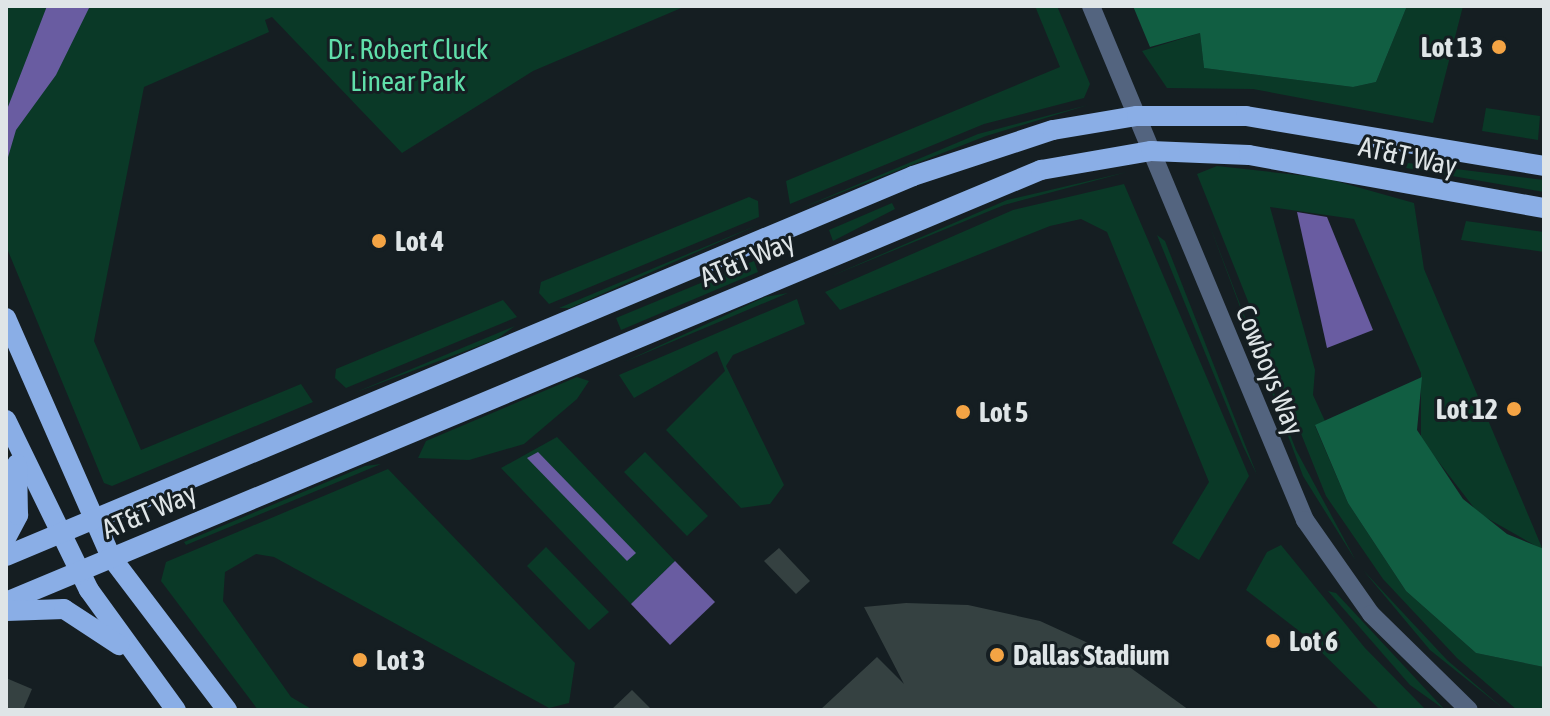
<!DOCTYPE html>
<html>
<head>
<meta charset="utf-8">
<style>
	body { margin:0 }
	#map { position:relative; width:1550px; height:716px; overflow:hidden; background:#151e22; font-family:"Asap Condensed",sans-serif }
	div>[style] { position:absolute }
	.green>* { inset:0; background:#0a3927 }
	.forest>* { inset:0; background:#115e42 }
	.water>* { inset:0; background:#695ca1 }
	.building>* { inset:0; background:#354141 }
	.minor>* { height:18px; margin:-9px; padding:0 9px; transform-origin:9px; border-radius:9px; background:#53647f }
	.major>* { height:20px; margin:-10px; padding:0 10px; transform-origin:10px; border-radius:10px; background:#8aaee6 }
	.dots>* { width:22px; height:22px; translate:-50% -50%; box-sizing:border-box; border:4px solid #151e22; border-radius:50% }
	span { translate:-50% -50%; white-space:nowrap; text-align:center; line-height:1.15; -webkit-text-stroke:6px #151e22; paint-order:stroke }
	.poi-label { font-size:28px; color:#dfe5e7; font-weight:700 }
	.right { translate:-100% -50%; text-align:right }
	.left { translate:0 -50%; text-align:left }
	.park-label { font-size:28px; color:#60dfaa }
	.street-label { font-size:28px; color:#dfe5e7 }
	.frame { position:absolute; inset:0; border:8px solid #dfe5e7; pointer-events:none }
</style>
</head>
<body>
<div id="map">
	<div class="green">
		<div style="clip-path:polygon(6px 6px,686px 6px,533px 71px,402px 153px,272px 17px,265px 20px,269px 32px,144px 87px,94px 341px,141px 450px,301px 384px,313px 402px,112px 486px,104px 483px,6px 246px)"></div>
		<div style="clip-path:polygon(1035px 6px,1057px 6px,1090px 84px,1084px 98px,984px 124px,790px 204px,786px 181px,1060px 67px)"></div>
		<div style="clip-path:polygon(1407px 6px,1463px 6px,1433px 123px,1253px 89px,1167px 88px,1142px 51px,1200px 33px,1204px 68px,1353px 87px,1376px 82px)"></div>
		<div style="clip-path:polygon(1088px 105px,986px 136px,799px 209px,978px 134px)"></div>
		<div style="clip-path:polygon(1486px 108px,1540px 116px,1538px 140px,1482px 131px)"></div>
		<div style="clip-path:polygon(1408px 163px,1544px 180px,1544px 192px,1406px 168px)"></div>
		<div style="clip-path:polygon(1217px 166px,1325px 178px,1414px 203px,1424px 269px,1543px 550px,1478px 513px,1421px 439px,1421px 373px,1354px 219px,1270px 207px,1315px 370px,1313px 395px,1325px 421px,1315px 426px,1348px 503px,1406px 591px,1476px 653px,1544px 667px,1544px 710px,1517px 710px,1457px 658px,1383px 579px,1326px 496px,1197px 174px)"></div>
		<div style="clip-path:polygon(1127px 172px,1004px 205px,829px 277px,1007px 200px)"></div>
		<div style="clip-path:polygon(1124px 184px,1249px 476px,1199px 560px,1172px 543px,1209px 482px,1107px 232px,1081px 219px,1050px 226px,840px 310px,825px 292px,1013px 210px)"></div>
		<div style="clip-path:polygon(749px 197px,758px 201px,759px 217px,549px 304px,539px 293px,541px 282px)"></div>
		<div style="clip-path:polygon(892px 203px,895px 209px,833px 241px,829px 230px)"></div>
		<div style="clip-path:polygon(1208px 221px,1296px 450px,1356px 561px,1303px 476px)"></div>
		<div style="clip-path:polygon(1466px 221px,1544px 232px,1544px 252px,1461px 240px)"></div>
		<div style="clip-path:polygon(760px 224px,570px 308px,559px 308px,666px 263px)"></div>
		<div style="clip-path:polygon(1157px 235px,1165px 241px,1257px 475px,1243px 446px)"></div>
		<div style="clip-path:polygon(754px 261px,758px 272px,621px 330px,616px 318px)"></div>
		<div style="clip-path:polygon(788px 293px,624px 362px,765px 297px)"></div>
		<div style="clip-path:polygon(797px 299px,805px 324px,733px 355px,726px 366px,784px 485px,770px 504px,741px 508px,666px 430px,725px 371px,717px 351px,634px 398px,619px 375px)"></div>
		<div style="clip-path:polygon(503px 300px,517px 317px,346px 388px,335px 378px,336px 369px)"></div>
		<div style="clip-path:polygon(515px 326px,497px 339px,354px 393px)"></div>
		<div style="clip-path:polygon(577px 377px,589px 381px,577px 399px,524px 444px,469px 460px,418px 458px,426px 441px)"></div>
		<div style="clip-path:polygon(557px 437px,675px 561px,631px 604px,501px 468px)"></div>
		<div style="clip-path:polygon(645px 452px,708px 516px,687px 536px,624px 472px)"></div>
		<div style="clip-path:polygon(381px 464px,186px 545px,184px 542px,365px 466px)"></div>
		<div style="clip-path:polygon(388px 469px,575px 663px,569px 703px,549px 708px,274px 557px,256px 554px,225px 572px,223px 601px,291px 697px,313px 710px,258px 710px,161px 581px,166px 562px)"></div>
		<div style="clip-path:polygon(1281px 545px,1365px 648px,1426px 710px,1380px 710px,1303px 634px,1246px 590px,1267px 552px)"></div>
		<div style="clip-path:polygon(546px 547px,609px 612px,589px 630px,527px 566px)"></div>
		<div style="clip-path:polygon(1363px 570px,1447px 660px,1505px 710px,1430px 650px)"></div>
		<div style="clip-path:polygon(1328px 591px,1336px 593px,1445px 710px,1410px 685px)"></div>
	</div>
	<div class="forest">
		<div style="clip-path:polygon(1133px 6px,1407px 6px,1376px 82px,1353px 87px,1204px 68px,1200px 33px,1150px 47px)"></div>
		<div style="clip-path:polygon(1422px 377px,1417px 430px,1463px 499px,1507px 534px,1544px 549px,1544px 667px,1476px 653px,1406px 591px,1348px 503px,1315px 425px)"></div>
	</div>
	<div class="water">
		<div style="clip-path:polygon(47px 6px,90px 6px,56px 75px,16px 130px,6px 164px,6px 112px)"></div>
		<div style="clip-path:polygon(1297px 212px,1327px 217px,1373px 330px,1327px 348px)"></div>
		<div style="clip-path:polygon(538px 452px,636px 553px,627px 561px,527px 458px)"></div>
		<div style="clip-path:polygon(675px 561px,715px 602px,670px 645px,631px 604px)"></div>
	</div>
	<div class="building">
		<div style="clip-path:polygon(779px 548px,810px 581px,796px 594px,764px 561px)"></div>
		<div style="clip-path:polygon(906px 603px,968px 605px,1040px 621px,1110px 653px,1189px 710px,820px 710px,877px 657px,904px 684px,864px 607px)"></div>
		<div style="clip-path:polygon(6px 678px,32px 689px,23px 710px,6px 710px)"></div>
		<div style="clip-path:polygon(632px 690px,652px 710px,611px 710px)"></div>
	</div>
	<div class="minor">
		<div style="left:1091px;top:6px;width:557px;rotate:67.4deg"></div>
		<div style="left:1305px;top:520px;width:115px;rotate:54.9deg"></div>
		<div style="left:1371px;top:614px;width:137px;rotate:44.4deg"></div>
	</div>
	<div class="major">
		<div style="left:6px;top:318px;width:261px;rotate:66.3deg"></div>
		<div style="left:111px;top:557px;width:192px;rotate:52.8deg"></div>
		<div style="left:6px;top:420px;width:189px;rotate:64deg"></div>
		<div style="left:89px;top:590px;width:148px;rotate:54.1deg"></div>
		<div style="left:6px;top:538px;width:26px;rotate:-62deg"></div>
		<div style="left:18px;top:515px;width:51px;rotate:-91.1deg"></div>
		<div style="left:6px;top:556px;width:983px;rotate:-22.73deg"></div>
		<div style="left:913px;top:176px;width:147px;rotate:-18.2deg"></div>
		<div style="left:1053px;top:130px;width:85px;rotate:-9.5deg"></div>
		<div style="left:1137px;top:116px;width:109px"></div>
		<div style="left:1246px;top:116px;width:302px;rotate:9.5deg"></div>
		<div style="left:6px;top:602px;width:1122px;rotate:-22.66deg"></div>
		<div style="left:1041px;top:170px;width:112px;rotate:-9.8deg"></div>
		<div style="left:1151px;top:151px;width:98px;rotate:2.3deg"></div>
		<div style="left:1249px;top:155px;width:300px;rotate:10.2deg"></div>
		<div style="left:6px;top:611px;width:58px;rotate:-2deg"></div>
		<div style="left:64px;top:609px;width:66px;rotate:33.2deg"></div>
	</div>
	<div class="dots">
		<div style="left:1499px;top:47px;background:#f4a444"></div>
		<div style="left:379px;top:241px;background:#f4a444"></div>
		<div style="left:1514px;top:409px;background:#f4a444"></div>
		<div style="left:963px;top:412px;background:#f4a444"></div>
		<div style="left:1273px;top:641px;background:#f4a444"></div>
		<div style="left:997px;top:655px;background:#f4a444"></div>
		<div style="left:360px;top:660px;background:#f4a444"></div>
	</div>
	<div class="poi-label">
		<span class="right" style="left:1483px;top:47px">Lot 13</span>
		<span class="left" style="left:395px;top:241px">Lot 4</span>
		<span class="right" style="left:1498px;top:409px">Lot 12</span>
		<span class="left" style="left:979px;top:412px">Lot 5</span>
		<span class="left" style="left:1289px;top:641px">Lot 6</span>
		<span class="left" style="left:1013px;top:655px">Dallas Stadium</span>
		<span class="left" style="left:376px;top:660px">Lot 3</span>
	</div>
	<div class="park-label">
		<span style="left:408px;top:65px">Dr. Robert Cluck<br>Linear Park</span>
	</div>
	<div class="street-label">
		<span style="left:1408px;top:156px;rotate:12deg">AT&amp;T Way</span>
		<span style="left:747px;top:259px;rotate:-23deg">AT&amp;T Way</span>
		<span style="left:1270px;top:370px;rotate:68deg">Cowboys Way</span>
		<span style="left:149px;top:511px;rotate:-23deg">AT&amp;T Way</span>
	</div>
	<div class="frame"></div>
</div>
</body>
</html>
